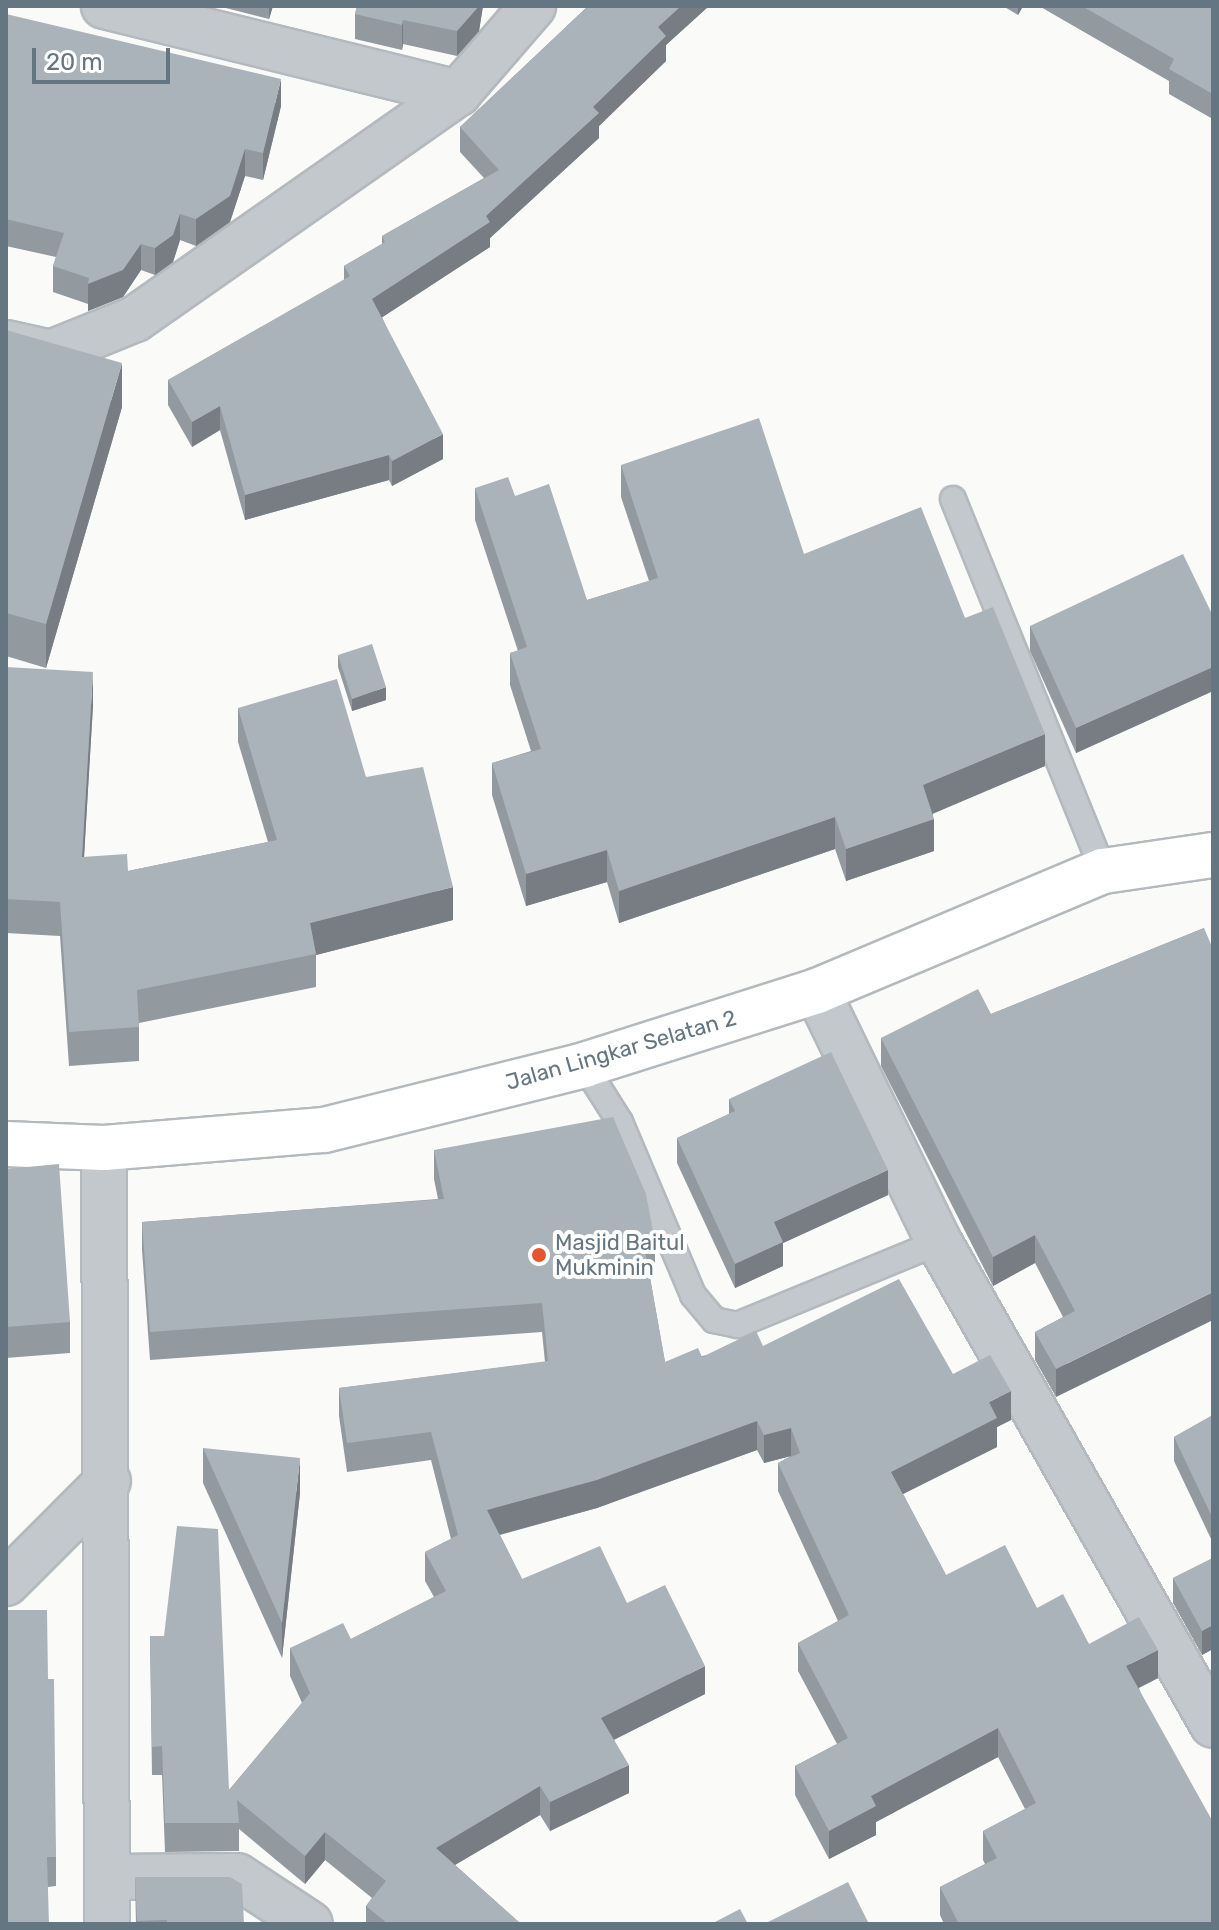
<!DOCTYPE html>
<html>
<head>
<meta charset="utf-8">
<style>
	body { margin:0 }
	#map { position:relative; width:1219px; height:1930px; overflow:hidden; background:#fafaf8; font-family:Rubik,sans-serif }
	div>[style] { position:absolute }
	.roads { filter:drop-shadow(2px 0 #b4b9bd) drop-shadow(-2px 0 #b4b9bd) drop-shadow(0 2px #b4b9bd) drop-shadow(0 -2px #b4b9bd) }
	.service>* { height:24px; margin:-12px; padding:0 12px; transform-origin:12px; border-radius:12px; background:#c3c8cc }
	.minor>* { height:44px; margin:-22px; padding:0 22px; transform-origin:22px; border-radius:22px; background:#c3c8cc }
	.trunk>* { height:44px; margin:-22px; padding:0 22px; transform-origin:22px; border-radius:22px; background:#fff }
	.wall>* { inset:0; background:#929a9f }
	.shaded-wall>* { inset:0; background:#777d82 }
	.building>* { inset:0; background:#aab3b9 }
	.dots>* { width:22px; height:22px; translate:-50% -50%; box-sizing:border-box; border:4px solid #fff; border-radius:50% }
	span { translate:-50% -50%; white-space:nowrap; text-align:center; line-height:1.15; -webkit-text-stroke:8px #fff; paint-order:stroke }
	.street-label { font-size:22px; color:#657683 }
	.poi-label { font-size:22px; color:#657683 }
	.left { translate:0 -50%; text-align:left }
	.frame { position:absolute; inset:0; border:8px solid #657683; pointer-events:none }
	.scale { position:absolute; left:32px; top:48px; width:138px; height:36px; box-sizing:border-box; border:4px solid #657683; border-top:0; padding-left:10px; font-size:24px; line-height:28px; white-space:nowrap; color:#657683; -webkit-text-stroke:6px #fff; paint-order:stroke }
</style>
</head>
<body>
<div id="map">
	<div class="roads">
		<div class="service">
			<div style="left:953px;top:499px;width:401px;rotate:68deg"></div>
			<div style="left:584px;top:1065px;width:67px;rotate:57.7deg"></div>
			<div style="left:620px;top:1122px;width:188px;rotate:67.1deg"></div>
			<div style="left:693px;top:1295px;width:33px;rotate:50deg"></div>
			<div style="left:714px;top:1320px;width:24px;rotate:12deg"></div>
			<div style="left:737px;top:1325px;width:218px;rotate:-22.3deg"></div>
		</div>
		<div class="minor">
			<div style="left:104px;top:6px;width:365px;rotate:13.8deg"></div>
			<div style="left:6px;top:343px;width:46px;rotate:12.5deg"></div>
			<div style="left:51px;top:353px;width:91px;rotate:-22deg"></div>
			<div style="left:135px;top:319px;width:394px;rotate:-35deg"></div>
			<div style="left:458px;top:93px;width:115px;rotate:-49.2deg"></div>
			<div style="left:817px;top:991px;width:279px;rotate:64.1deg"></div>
			<div style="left:939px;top:1242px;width:555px;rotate:60.43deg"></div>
			<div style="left:104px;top:1148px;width:776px;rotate:89.78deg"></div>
			<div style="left:6px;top:1583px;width:144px;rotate:-45deg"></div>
			<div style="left:108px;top:1877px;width:129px;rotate:-0.4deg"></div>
			<div style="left:237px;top:1876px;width:87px;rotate:33.3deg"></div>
		</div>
		<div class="trunk">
			<div style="left:6px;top:1144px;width:98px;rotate:2.3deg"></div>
			<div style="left:104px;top:1148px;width:221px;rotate:-4.7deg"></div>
			<div style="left:324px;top:1130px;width:268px;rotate:-14deg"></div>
			<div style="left:584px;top:1065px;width:244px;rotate:-17.6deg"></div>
			<div style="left:817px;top:991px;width:310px;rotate:-22.8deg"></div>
			<div style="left:1103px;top:871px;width:111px;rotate:-8.3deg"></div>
		</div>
	</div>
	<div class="wall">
		<div style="clip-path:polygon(218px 6px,273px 6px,269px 19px)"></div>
		<div style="clip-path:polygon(357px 6px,483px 6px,479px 31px,457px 56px,403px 44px,402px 50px,355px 39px,355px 14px)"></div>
		<div style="clip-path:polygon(588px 6px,709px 6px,666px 45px,666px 61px,599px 126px,599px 138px,490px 238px,490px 247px,382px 317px,443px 459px,392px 486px,389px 480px,245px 520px,220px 430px,192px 447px,168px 405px,168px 380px,344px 280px,344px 266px,382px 244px,382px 236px,484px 178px,460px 152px,460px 127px)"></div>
		<div style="clip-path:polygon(1003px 6px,1023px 6px,1018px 15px)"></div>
		<div style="clip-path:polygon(1039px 6px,1213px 6px,1213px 115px,1211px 118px,1169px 94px,1169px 81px)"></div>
		<div style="clip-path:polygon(6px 14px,281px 106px,263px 180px,245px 176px,230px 222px,196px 246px,180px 240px,173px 262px,155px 275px,141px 270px,123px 297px,88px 311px,88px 304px,53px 292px,53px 266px,56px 257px,6px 246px)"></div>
		<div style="clip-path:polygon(6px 330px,122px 407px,46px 668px,6px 656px)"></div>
		<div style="clip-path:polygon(621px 465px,804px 554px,965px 618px,1045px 766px,933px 813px,934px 851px,846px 881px,835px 849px,619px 923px,607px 882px,526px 906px,492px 795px,492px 763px,531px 751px,510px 685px,510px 653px,518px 651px,475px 520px,475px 488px,515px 496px,587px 600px,649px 581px,621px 497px)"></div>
		<div style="clip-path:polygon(1213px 616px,1213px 691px,1076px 753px,1030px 651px,1030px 626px)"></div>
		<div style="clip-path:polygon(338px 655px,386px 700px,352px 711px,338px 667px)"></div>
		<div style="clip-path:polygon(6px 667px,93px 705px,84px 857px,128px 871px,268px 842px,238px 742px,238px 708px,366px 777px,453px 920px,316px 955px,316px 987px,139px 1023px,139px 1061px,69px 1066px,60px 936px,6px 933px)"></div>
		<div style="clip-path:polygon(1204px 928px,1056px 1397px,1035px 1360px,1035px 1332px,1063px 1317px,1035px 1263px,993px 1286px,881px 1066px,881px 1038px,991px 1014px)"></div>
		<div style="clip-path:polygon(729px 1099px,888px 1195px,783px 1243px,783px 1266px,735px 1288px,677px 1163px,677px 1138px,729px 1114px)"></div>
		<div style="clip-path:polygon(434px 1150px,655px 1242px,655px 1271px,649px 1272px,665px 1362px,763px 1346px,953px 1374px,1011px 1420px,997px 1427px,997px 1447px,903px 1494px,946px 1575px,1037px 1608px,1089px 1644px,1158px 1678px,1139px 1688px,1213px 1924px,944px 1924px,940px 1915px,940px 1887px,985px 1864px,983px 1860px,983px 1831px,1025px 1809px,998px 1757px,876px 1822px,876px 1835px,829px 1859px,795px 1795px,795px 1766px,837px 1744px,798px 1671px,798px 1643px,838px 1621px,778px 1491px,778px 1463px,791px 1456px,764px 1463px,757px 1450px,597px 1508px,500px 1535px,522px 1579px,627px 1603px,705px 1694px,614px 1740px,629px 1793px,550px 1831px,540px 1815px,455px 1865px,521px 1924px,366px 1924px,366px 1906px,372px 1898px,325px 1860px,305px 1884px,239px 1829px,239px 1851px,165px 1852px,162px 1775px,152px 1775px,150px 1636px,229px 1790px,302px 1703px,290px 1676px,290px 1648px,351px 1639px,434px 1597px,425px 1581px,425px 1552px,451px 1539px,431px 1460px,347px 1472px,339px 1416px,339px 1388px,545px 1362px,542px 1332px,150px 1360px,142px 1250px,142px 1222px,438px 1199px,434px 1179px)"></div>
		<div style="clip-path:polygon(6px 1169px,70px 1322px,70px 1353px,6px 1358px)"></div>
		<div style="clip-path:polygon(1213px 1415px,1213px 1543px,1174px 1461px,1174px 1437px)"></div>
		<div style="clip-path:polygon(203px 1448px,300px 1493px,282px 1658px,203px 1483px)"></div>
		<div style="clip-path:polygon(1213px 1558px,1213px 1649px,1202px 1655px,1173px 1603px,1173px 1578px)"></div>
		<div style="clip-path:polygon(48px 1679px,56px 1857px,56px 1886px,48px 1887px,6px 1924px)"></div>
		<div style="clip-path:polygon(135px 1877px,244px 1924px,136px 1924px)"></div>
	</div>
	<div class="shaded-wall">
		<div style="clip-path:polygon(269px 6px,273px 6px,269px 19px)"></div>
		<div style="clip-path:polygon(479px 6px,483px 6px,479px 31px,457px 56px,457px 31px)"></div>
		<div style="clip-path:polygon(681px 6px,709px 6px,666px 45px,666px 61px,599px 126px,599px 138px,490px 238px,490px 247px,372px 324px,372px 299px,486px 216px,593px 107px,658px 27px)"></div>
		<div style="clip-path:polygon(1018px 6px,1023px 6px,1018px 15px)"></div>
		<div style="clip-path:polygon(403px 20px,403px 44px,402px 50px,402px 25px)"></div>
		<div style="clip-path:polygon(281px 79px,281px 106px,263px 180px,263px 153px)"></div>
		<div style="clip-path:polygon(1213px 90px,1213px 115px,1211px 118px,1211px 93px)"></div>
		<div style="clip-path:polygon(245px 149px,245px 176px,230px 222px,196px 246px,196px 219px)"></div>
		<div style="clip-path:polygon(180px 214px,180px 240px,173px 262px,155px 275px,155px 248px)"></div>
		<div style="clip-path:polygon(141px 244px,141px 270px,123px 297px,88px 311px,88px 284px)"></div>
		<div style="clip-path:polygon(122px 363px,122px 407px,46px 668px,46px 624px)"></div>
		<div style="clip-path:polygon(220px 406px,220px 430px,192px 447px,192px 422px)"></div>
		<div style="clip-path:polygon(443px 434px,443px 459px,392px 486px,392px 461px)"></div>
		<div style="clip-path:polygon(389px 455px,389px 480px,245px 520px,245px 495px)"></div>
		<div style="clip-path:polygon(1213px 667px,1213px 691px,1076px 753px,1076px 728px)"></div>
		<div style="clip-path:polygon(93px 672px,93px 705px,82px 891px,82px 857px)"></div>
		<div style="clip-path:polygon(386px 687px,386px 700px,352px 711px,352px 699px)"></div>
		<div style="clip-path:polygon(1045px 734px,1045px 766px,923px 818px,923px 785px)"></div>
		<div style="clip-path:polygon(835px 817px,835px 849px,619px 923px,619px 891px)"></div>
		<div style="clip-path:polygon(934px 819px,934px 851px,846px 881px,846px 849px)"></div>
		<div style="clip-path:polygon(607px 850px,607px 882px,526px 906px,526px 874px)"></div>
		<div style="clip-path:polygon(453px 887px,453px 920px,316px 955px,310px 923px)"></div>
		<div style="clip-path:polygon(888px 1170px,888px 1195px,783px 1243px,783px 1266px,735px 1288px,735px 1264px,774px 1222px)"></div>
		<div style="clip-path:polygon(1035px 1235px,1035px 1263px,993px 1286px,993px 1257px)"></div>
		<div style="clip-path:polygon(1213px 1292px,1213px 1320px,1056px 1397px,1056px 1369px)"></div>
		<div style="clip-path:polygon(1011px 1391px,1011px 1420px,997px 1427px,997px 1447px,891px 1500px,891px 1472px,989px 1402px)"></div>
		<div style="clip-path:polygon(757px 1421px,757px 1450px,597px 1508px,487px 1538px,487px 1510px)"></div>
		<div style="clip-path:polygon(791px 1428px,791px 1456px,764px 1463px,764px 1435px)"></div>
		<div style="clip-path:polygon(300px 1458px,300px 1493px,282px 1658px,282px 1623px)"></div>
		<div style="clip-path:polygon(1213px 1625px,1213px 1649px,1202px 1655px,1202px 1631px)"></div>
		<div style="clip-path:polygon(1158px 1650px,1158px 1678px,1126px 1694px,1126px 1666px)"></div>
		<div style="clip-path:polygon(705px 1666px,705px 1694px,601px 1746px,601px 1718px)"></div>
		<div style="clip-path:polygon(998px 1728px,998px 1757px,876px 1822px,876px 1835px,829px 1859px,829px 1831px,871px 1796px)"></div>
		<div style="clip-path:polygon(629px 1765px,629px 1793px,550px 1831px,550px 1802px)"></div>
		<div style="clip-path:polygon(540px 1786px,540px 1815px,436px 1876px,436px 1848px)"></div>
		<div style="clip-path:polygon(325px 1832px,325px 1860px,305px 1884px,305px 1856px)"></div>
	</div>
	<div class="building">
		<div style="clip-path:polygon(357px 6px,479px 6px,457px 31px,403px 20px,402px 25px,355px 14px)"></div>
		<div style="clip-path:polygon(588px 6px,681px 6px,658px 27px,666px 36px,593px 107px,599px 113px,486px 216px,490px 222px,372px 299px,443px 434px,392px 461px,389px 455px,245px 495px,220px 406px,192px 422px,168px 380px,350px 276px,344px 266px,385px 242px,382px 236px,499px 170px,460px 127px)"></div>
		<div style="clip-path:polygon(1082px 6px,1213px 6px,1213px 90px,1211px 93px,1169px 69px,1174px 59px)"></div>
		<div style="clip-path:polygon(6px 14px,281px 79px,263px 153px,245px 149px,230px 196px,196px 219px,180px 214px,173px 235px,155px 248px,141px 244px,123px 270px,88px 284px,89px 278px,53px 266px,64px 233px,6px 219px)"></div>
		<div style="clip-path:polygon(6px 330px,122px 363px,46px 624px,6px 613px)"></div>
		<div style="clip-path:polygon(759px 418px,804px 554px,921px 507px,965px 618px,993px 607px,1045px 734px,923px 785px,934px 819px,846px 849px,835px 817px,619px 891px,607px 850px,526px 874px,492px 763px,541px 749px,510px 653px,527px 647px,475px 488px,508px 477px,515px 496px,549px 484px,587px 600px,658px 578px,621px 465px)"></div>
		<div style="clip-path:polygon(1183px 554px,1213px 616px,1213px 667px,1076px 728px,1030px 626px)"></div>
		<div style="clip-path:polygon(372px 644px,386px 687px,352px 699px,338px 655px)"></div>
		<div style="clip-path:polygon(6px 667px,93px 672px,82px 857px,127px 854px,128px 871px,277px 840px,238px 708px,337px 679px,366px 777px,423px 767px,453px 887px,310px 923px,316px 954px,137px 990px,139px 1027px,69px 1032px,60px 902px,6px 899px)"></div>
		<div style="clip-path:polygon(1204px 928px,1213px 949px,1213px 1292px,1056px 1369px,1035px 1332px,1075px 1311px,1035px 1235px,993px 1257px,881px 1038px,978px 989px,991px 1014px)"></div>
		<div style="clip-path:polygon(831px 1052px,888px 1170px,774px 1222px,783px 1242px,735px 1264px,677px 1138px,735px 1111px,729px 1099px)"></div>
		<div style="clip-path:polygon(613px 1117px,646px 1194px,655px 1242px,644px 1244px,665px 1362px,698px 1348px,702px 1357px,756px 1331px,763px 1346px,899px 1279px,953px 1374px,990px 1355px,1011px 1391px,989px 1402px,997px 1418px,891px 1472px,946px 1575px,1005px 1545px,1037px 1608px,1063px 1594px,1089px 1644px,1139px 1617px,1158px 1650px,1126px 1666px,1213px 1822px,1213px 1924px,959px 1924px,940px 1887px,997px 1858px,983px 1831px,1036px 1803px,998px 1728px,871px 1796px,876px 1806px,829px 1831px,795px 1766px,848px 1738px,798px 1643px,849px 1615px,778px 1463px,800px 1453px,791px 1428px,764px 1435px,757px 1421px,597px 1480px,487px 1510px,522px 1579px,600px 1546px,627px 1603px,665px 1585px,705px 1666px,601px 1718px,629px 1765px,550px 1802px,540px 1786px,436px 1848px,521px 1924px,388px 1924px,366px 1906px,386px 1881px,325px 1832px,305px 1856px,237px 1800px,239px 1823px,165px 1823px,162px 1746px,152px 1747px,150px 1636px,164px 1636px,177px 1526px,218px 1529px,229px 1790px,310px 1693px,290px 1648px,343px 1623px,351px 1639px,446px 1591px,425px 1552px,458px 1535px,431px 1432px,347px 1443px,339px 1388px,548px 1361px,542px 1303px,150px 1332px,142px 1222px,444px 1199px,434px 1150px)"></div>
		<div style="clip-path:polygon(59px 1164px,70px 1322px,6px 1327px,6px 1169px)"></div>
		<div style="clip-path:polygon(1213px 1415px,1213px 1519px,1174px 1437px)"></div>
		<div style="clip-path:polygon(203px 1448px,300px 1458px,282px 1623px)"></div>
		<div style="clip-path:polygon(1213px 1558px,1213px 1625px,1202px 1631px,1173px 1578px)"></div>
		<div style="clip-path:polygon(6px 1610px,47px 1610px,48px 1679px,54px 1679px,56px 1857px,47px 1857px,49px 1924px,6px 1924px)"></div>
		<div style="clip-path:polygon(135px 1877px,230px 1877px,242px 1884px,244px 1924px,167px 1924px,167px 1920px,137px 1921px)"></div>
		<div style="clip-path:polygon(848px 1882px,869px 1924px,764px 1924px)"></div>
		<div style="clip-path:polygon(740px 1909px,748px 1924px,711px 1924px)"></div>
	</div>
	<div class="dots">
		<div style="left:539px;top:1255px;background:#e4572e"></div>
	</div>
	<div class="street-label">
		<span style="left:621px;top:1050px;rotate:-16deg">Jalan Lingkar Selatan 2</span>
	</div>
	<div class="poi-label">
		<span class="left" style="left:555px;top:1255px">Masjid Baitul<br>Mukminin</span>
	</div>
	<div class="frame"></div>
	<div class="scale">20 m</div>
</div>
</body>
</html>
